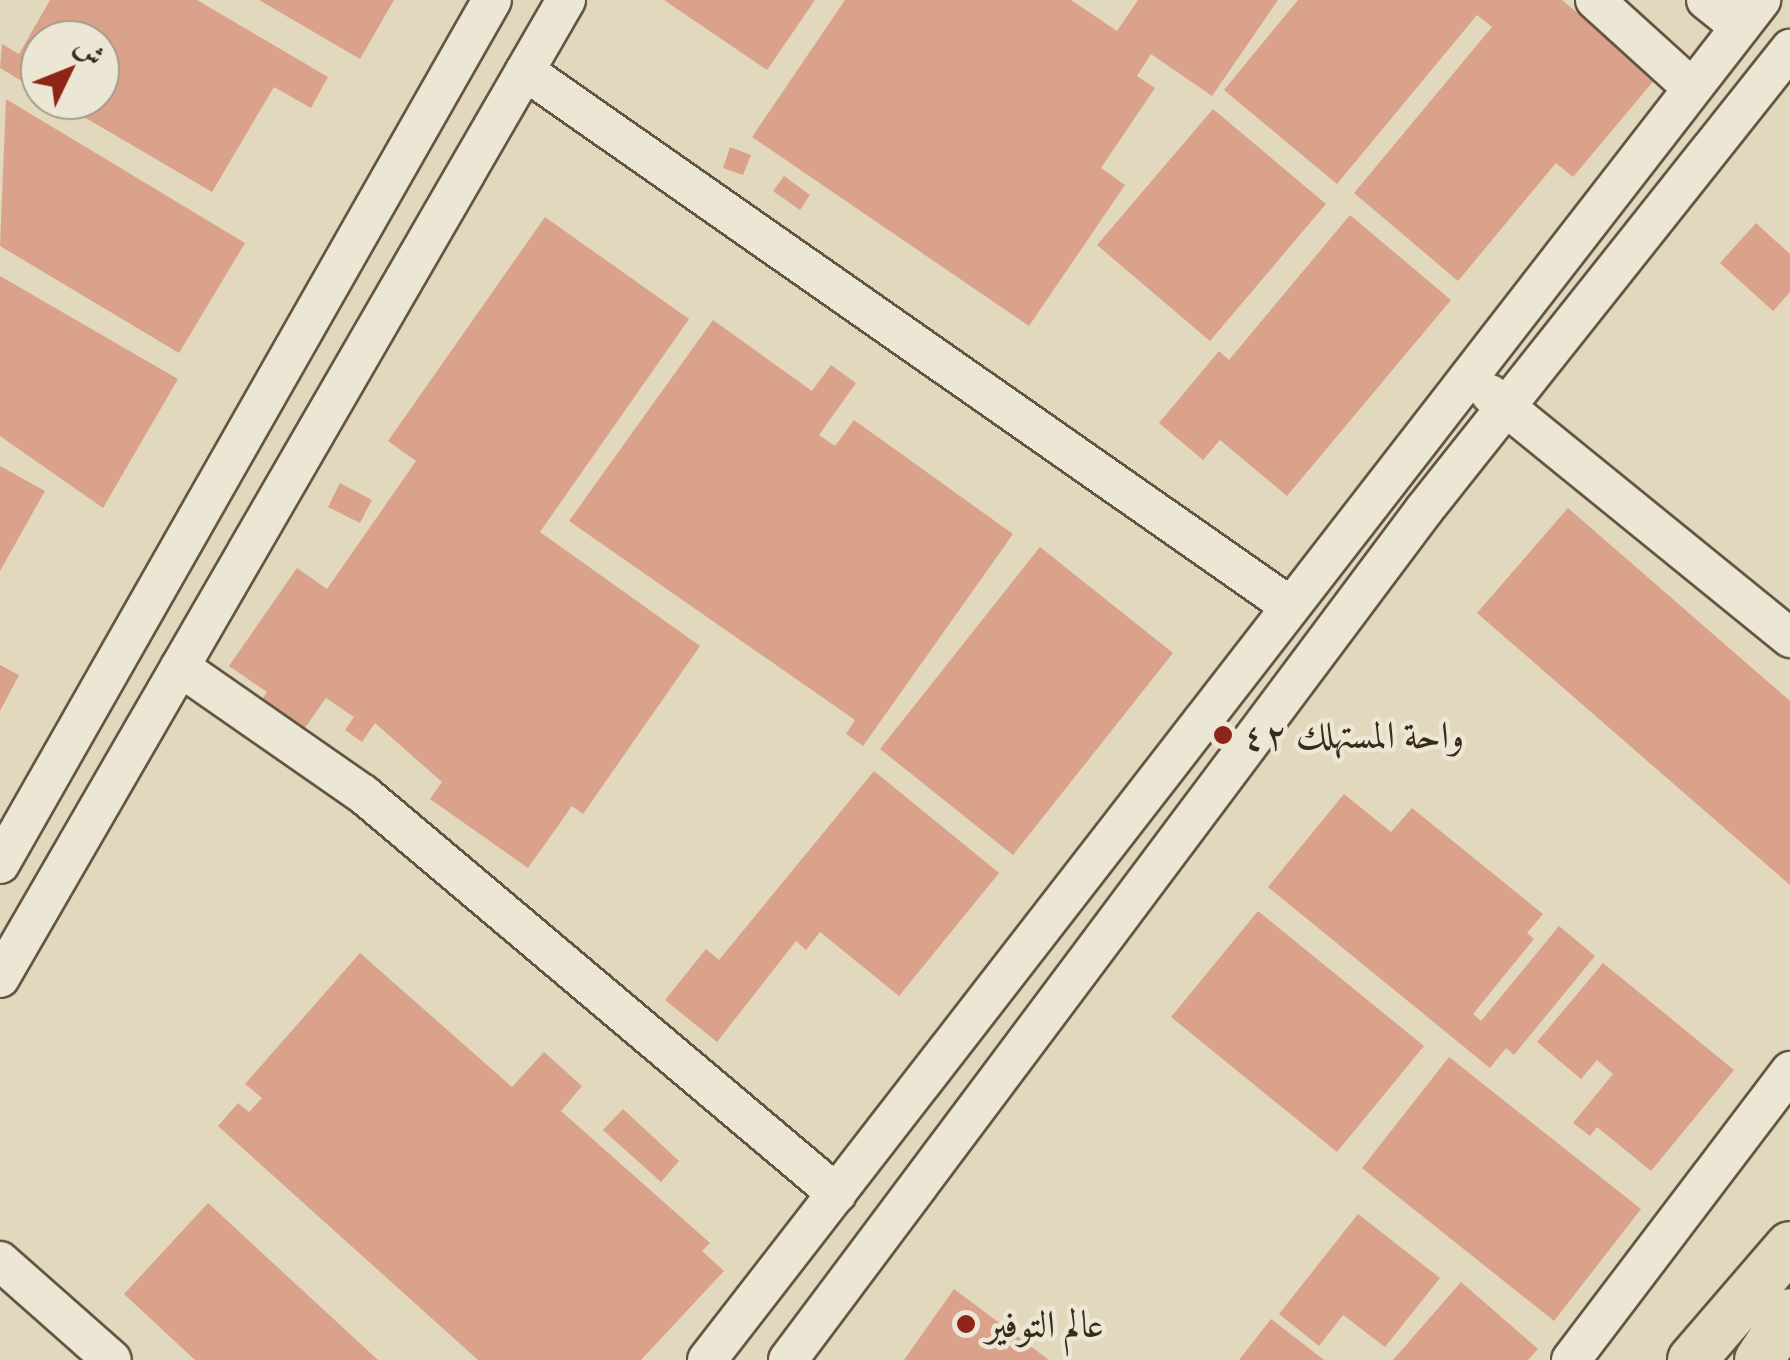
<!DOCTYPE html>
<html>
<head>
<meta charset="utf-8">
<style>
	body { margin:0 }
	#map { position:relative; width:1790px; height:1360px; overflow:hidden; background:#e1d8be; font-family:"Gentium Book Plus",Amiri,serif }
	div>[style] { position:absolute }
	.building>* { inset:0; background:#dba28b }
	.roads { filter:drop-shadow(2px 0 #645642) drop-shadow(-2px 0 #645642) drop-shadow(0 2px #645642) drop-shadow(0 -2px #645642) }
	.minor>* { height:38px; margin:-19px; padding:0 19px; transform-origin:19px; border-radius:19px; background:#ece6d5 }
	.major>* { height:48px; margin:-24px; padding:0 24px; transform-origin:24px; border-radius:24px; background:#e1d8be }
	.dots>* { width:28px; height:28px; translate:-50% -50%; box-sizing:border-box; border:5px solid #ece6d5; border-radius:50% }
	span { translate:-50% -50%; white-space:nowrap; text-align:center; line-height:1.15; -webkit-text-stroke:9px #ece6d5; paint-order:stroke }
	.poi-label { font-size:38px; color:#3a2b19 }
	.left { translate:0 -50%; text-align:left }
	.north { position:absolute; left:20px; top:20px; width:100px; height:100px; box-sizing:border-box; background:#ece6d5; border:2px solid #a59b8a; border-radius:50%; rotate:47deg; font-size:28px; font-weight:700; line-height:40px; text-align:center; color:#3a2b19 }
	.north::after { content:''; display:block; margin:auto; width:35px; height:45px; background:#8f2418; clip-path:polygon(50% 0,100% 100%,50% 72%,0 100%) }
</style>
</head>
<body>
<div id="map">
	<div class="building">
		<div style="clip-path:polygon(50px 0,197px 0,328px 77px,311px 108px,274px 87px,212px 192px,55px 100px,100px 100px,100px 40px,40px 40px,40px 92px,0 68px,2px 44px,19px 54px)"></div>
		<div style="clip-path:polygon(259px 0,394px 0,360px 59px)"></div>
		<div style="clip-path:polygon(664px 0,815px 0,767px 70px)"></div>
		<div style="clip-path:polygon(845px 0,1071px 0,1117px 31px,1138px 0,1278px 0,1212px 96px,1151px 54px,1137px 76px,1155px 88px,1101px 168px,1125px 185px,1029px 326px,752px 137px)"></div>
		<div style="clip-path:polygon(1298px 0,1562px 0,1656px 78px,1573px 177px,1556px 163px,1458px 281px,1354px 193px,1492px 27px,1477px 15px,1337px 184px,1224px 90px)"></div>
		<div style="clip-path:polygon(6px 99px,245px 243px,179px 353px,0 246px)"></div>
		<div style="clip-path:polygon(1213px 109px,1326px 204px,1210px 341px,1097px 245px)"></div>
		<div style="clip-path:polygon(730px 147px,751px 155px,743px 175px,723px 168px)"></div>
		<div style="clip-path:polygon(784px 176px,810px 195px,800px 210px,773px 191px)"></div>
		<div style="clip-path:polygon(1350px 215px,1451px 300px,1287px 496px,1220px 440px,1203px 460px,1159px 423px,1219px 351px,1229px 360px)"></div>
		<div style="clip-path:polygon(545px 217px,689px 319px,540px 532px,700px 646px,583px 814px,572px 806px,528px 868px,430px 799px,442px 782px,375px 723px,362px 742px,345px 730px,354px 717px,326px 698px,302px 732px,260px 702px,267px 692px,229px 666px,297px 568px,327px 589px,416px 461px,388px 441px)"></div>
		<div style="clip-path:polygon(1756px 223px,1790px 254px,1790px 292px,1773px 311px,1720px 263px)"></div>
		<div style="clip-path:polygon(0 276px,178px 379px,103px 508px,0 436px)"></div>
		<div style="clip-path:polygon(713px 320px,812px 391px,831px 365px,856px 383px,819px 435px,835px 446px,854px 420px,1013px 534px,863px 746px,846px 734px,855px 720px,569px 521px)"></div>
		<div style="clip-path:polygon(0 466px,45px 491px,0 571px)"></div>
		<div style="clip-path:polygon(340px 483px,372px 500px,360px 523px,328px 507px)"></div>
		<div style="clip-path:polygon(1568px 508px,1790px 701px,1790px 885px,1477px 613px)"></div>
		<div style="clip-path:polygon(1040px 547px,1173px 653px,1013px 855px,880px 749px)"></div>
		<div style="clip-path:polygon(0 665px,19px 675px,0 711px)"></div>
		<div style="clip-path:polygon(874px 771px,999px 873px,899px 996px,820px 932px,806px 950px,796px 941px,717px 1042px,665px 1000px,706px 949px,719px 960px)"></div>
		<div style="clip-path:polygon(1344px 794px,1391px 832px,1412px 808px,1543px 914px,1527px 933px,1534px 939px,1473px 1014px,1481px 1021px,1559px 926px,1595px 956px,1514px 1055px,1506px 1048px,1490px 1068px,1268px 887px)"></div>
		<div style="clip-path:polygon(1258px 911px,1424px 1046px,1337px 1152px,1171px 1017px)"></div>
		<div style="clip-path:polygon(360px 953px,512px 1087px,544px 1052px,582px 1086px,561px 1111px,710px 1243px,702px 1251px,724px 1271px,641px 1360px,478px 1360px,218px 1126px,238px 1103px,249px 1112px,262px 1098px,245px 1084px)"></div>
		<div style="clip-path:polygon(1603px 963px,1734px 1070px,1651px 1171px,1597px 1127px,1590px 1136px,1573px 1123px,1613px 1074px,1597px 1060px,1581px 1079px,1537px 1042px)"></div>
		<div style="clip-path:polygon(1449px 1057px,1641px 1209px,1554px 1321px,1362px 1168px)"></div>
		<div style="clip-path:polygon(623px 1109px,679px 1161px,661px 1182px,603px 1130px)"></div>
		<div style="clip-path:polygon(208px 1203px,378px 1360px,195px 1360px,124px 1294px)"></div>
		<div style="clip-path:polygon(1358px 1214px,1440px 1278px,1385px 1347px,1343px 1315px,1319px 1346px,1279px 1314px)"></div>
		<div style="clip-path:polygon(1461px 1282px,1538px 1349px,1528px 1360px,1393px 1360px)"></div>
		<div style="clip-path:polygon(954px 1289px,1049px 1360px,904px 1360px)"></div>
		<div style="clip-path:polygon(1271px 1319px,1324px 1360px,1239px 1360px)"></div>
	</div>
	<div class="roads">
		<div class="minor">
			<div style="left:1595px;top:0;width:131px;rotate:42.2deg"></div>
			<div style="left:1706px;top:0;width:43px;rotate:38.5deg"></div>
			<div style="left:525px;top:71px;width:930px;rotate:34.97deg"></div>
			<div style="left:1490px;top:394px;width:387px;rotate:39.1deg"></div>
			<div style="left:180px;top:667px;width:223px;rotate:34.8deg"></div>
			<div style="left:363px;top:794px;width:620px;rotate:40.16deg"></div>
			<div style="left:0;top:864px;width:994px;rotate:-60.34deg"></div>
			<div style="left:0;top:978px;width:1130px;rotate:-59.94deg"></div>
			<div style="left:0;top:1261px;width:149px;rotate:41.5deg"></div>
			<div style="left:707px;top:1360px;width:1721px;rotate:-52.22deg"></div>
			<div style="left:788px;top:1360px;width:1062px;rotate:-53.19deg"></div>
			<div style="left:1424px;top:510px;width:589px;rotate:-51.55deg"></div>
			<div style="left:1571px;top:1360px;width:363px;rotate:-52.8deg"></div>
		</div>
		<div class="major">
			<div style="left:1692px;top:1360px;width:150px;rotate:-49.3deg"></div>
			<div style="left:1759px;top:1360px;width:56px;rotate:-56.6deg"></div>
		</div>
	</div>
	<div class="dots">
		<div style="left:1223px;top:735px;background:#8f2418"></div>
		<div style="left:966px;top:1324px;background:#8f2418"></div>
	</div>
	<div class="poi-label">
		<span class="left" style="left:1243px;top:735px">واحة المستهلك ٤٢</span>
		<span class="left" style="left:986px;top:1324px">عالم التوفير</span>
	</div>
	<div class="north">ش</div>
</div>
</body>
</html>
